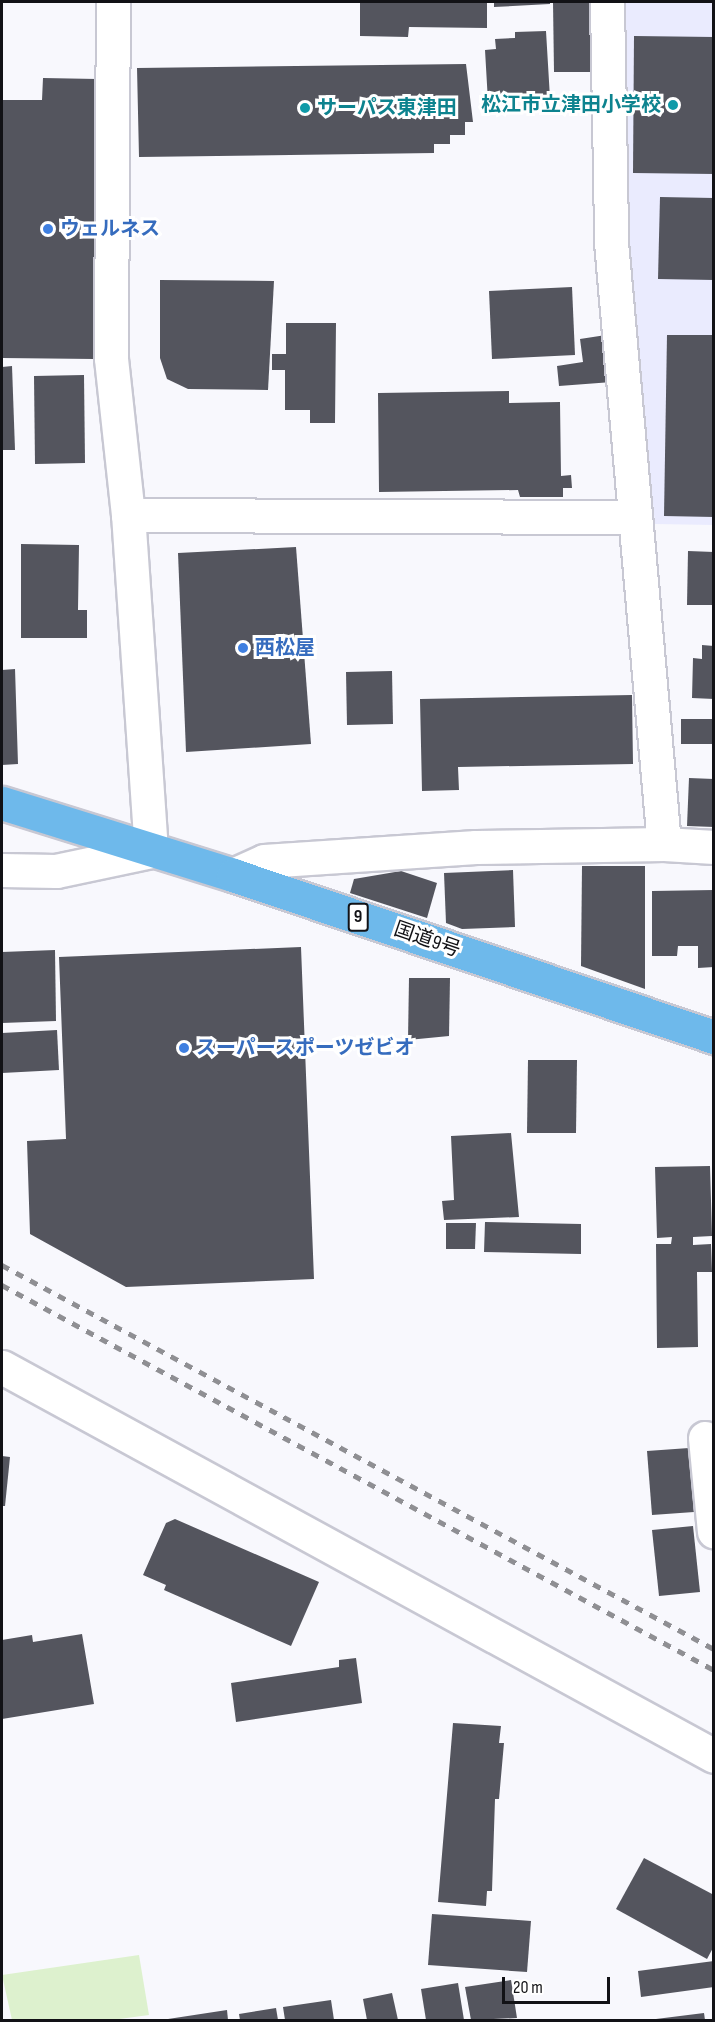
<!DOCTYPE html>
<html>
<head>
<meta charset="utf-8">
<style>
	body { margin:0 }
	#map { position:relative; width:715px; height:2022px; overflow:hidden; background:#f8f8fd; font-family:"Sofia Sans Condensed","Noto Sans JP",sans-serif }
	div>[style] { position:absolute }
	.built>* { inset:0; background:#eaebfe }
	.green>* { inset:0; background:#ddf1ce }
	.building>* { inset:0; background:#54555e }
	.roads { filter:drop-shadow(2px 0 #c8c8d3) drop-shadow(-2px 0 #c8c8d3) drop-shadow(0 2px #c8c8d3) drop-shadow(0 -2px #c8c8d3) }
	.minor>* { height:33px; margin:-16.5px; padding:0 16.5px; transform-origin:16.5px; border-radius:16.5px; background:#fff }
	.highway>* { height:33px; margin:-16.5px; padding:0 16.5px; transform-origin:16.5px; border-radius:16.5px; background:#6eb9eb }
	.rail>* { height:4.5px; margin-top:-2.25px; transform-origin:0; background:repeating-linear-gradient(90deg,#8f8f93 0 8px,transparent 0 16px) }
	.dots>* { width:16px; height:16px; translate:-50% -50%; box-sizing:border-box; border:3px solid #fff; border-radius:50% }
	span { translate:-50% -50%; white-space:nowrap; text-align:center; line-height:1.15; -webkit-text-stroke:6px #fff; paint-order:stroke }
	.shield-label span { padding:2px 4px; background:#fff; border:2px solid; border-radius:4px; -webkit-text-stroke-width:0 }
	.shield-label { font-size:18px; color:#121216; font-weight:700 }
	.culture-label { font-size:20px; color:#0d838f; font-weight:700 }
	.right { translate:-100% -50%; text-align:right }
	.left { translate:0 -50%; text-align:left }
	.shop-label { font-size:20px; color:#366cbe; font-weight:700 }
	.street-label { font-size:20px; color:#121216 }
	.frame { position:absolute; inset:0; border:3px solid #121216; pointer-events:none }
	.scale { position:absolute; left:502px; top:1977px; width:108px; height:27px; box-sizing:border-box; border:3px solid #121216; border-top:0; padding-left:8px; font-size:18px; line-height:21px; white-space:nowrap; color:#121216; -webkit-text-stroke:4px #fff; paint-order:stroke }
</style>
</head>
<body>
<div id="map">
	<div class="built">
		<div style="clip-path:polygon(623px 2px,713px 2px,713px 525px,655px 524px,625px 225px)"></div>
	</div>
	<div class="green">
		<div style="clip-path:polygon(139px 1955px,149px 2015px,112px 2020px,12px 2020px,2px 1975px)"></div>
	</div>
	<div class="building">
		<div style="clip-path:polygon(360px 2px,487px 2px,487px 28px,409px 27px,408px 37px,360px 36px)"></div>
		<div style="clip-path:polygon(494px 2px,550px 2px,550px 4px,494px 7px)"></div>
		<div style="clip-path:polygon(553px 2px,597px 2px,598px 72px,554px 72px)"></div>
		<div style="clip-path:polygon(546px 31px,550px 98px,488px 102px,485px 50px,496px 49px,495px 39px,515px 38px,515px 32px)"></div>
		<div style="clip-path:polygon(634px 36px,714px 37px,714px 174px,633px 173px)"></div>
		<div style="clip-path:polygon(466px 64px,473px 122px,465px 122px,465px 135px,450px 135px,450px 144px,434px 144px,434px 153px,139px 157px,137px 68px)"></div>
		<div style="clip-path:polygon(43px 78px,97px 79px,94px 359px,2px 358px,2px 100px,42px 100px)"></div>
		<div style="clip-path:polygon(660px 197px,714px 198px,714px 280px,658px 279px)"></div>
		<div style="clip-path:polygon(160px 280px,274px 281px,268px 390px,188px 389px,167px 379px,160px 358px)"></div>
		<div style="clip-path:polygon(572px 287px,575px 355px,492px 359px,489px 291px)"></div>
		<div style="clip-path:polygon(286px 323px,336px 323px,335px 423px,310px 423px,310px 410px,285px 410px,285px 370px,272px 370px,272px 354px,286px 354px)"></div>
		<div style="clip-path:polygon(606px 335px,612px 382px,559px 386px,557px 366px,583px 362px,580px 339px)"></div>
		<div style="clip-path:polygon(667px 335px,714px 335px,714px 517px,664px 516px)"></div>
		<div style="clip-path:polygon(12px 366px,15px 450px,2px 450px,2px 367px)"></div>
		<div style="clip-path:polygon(84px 375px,85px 463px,35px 464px,34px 376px)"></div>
		<div style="clip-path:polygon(509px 391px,509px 403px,560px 402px,561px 476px,571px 475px,572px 488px,563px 488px,563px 497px,520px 497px,518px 490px,379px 492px,378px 393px)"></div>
		<div style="clip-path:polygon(21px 544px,79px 545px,78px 610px,87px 610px,87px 638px,21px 638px)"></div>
		<div style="clip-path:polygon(296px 547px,311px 744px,186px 752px,178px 553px)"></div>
		<div style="clip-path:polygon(688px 551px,714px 552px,714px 605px,687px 605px)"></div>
		<div style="clip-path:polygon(702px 645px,714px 646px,714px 699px,692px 698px,693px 658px,702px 659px)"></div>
		<div style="clip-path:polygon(15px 669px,18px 764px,2px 765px,2px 670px)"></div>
		<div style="clip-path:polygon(392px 671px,393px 724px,347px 725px,346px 672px)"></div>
		<div style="clip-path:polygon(632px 695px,633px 764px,458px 767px,459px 790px,422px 791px,420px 699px)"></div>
		<div style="clip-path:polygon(681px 719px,714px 719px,714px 744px,681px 744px)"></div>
		<div style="clip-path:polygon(689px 778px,714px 779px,714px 827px,687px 826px)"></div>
		<div style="clip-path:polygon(582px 866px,645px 866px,645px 989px,581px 966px)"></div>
		<div style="clip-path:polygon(513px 870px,515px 927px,462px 929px,446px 923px,444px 873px)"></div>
		<div style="clip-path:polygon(401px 871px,437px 883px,427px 918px,350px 893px,354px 879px)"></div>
		<div style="clip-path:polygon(714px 890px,714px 967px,698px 968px,698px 946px,678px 946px,677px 956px,652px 956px,652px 891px)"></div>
		<div style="clip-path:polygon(301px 947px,314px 1279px,126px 1287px,30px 1234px,27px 1141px,66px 1139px,59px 957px)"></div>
		<div style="clip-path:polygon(55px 950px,56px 1021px,2px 1023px,2px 952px)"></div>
		<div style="clip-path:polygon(409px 978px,450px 978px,449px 1036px,408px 1040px)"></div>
		<div style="clip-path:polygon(57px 1030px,59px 1070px,2px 1073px,2px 1033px)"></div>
		<div style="clip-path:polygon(528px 1060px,577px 1060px,576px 1133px,527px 1133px)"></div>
		<div style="clip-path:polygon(511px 1133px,519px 1217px,444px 1220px,442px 1201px,454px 1200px,451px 1136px)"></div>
		<div style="clip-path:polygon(710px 1166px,712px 1236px,693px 1237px,693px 1245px,711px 1244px,712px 1272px,697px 1272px,698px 1347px,657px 1348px,656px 1244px,671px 1244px,672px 1237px,657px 1238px,655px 1167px)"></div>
		<div style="clip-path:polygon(485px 1222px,581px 1224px,581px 1254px,484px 1252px)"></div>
		<div style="clip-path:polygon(446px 1223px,476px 1223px,475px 1249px,446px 1249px)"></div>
		<div style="clip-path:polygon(689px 1448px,694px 1512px,652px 1515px,647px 1451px)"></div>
		<div style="clip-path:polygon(2px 1456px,10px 1457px,5px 1506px,2px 1506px)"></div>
		<div style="clip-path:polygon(175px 1519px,319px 1582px,291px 1646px,164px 1590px,166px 1585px,143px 1575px,166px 1523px)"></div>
		<div style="clip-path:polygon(693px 1526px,700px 1592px,659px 1596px,652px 1530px)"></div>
		<div style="clip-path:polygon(82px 1634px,94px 1704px,2px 1719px,2px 1640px,32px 1635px,33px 1642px)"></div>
		<div style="clip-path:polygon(356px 1658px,362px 1703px,236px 1722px,231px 1683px,339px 1667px,339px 1660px)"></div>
		<div style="clip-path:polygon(453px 1723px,501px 1726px,499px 1743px,504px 1743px,499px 1799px,495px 1799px,492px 1891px,487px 1891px,486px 1906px,438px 1902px)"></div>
		<div style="clip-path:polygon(644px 1858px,714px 1895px,714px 1946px,707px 1959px,616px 1909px)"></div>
		<div style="clip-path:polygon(432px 1914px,531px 1921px,527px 1972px,428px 1965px)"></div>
		<div style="clip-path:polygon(714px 1961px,714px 1987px,641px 1997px,638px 1971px)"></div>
		<div style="clip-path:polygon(511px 1980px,517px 2018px,471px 2020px,465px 1987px)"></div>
		<div style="clip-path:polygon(458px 1983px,464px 2020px,426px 2020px,421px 1989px)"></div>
		<div style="clip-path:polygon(392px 1993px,398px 2020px,367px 2020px,363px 1999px)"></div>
		<div style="clip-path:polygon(331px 2000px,334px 2020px,285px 2020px,283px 2007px)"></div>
		<div style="clip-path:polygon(276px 2008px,278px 2020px,240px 2020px,239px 2014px)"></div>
		<div style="clip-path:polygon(227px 2010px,228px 2020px,168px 2020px,168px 2019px)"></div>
		<div style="clip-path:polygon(704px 2013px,705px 2020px,657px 2020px,656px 2019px)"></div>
	</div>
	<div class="roads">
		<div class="minor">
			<div style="left:607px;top:2px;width:240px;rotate:89deg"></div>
			<div style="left:611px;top:242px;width:604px;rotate:84.97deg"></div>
			<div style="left:128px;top:515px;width:507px;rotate:0.23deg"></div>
			<div style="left:2px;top:870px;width:54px;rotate:1.1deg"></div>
			<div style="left:56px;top:871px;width:97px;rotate:-11.9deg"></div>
			<div style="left:151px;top:851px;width:337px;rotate:-93.9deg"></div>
			<div style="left:128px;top:515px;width:158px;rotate:-96.2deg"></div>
			<div style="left:111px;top:358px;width:356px;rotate:-89.7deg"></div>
			<div style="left:233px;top:875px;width:34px;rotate:-24deg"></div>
			<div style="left:264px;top:861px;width:212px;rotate:-3.8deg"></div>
			<div style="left:476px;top:847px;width:188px;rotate:-0.9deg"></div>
			<div style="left:664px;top:844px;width:50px;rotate:3.4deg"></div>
			<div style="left:2px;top:1367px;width:811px;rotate:28.65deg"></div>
			<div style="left:705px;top:1438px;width:94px;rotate:84.5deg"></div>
		</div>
		<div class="highway">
			<div style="left:2px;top:803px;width:242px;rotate:17.3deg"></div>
			<div style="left:233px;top:875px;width:508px;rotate:18.61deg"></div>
		</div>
	</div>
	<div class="rail">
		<div style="left:2px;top:1265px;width:809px;rotate:28.34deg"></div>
		<div style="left:2px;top:1285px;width:809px;rotate:28.4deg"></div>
	</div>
	<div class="dots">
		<div style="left:673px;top:105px;background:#0f9aa8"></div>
		<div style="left:305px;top:108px;background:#0f9aa8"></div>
		<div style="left:48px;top:229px;background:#3f7fe0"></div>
		<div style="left:243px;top:648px;background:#3f7fe0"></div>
		<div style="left:184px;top:1048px;background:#3f7fe0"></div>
	</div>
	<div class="shield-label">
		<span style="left:358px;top:917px">9</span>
	</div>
	<div class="culture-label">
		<span class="right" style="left:661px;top:105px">松江市立津田小学校</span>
		<span class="left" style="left:317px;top:108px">サーパス東津田</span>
	</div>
	<div class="shop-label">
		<span class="left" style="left:60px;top:229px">ウェルネス</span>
		<span class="left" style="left:255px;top:648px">西松屋</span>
		<span class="left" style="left:196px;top:1048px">スーパースポーツゼビオ</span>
	</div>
	<div class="street-label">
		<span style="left:427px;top:940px;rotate:19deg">国道9号</span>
	</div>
	<div class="frame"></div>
	<div class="scale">20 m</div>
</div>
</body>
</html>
